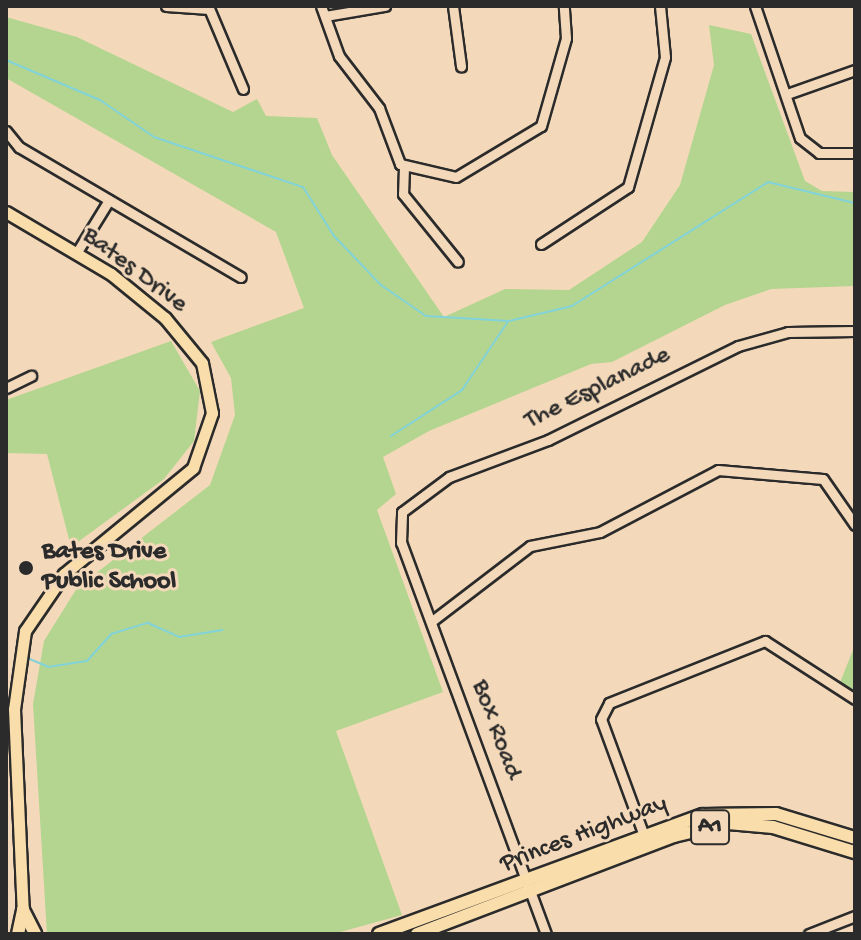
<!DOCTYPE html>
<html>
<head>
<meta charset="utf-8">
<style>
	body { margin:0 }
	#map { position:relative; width:861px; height:940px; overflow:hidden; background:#f3d9ba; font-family:"Gochi Hand",sans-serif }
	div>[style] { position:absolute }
	.green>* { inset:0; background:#b4d58f }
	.stream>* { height:2px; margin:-1px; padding:0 1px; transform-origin:1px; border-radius:1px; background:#82d3d9 }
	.roads { filter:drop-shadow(2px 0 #2b2b2b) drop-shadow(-2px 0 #2b2b2b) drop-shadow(0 2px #2b2b2b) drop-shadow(0 -2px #2b2b2b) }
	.minor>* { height:9px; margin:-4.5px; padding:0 4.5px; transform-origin:4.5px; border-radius:4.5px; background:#f3d9ba }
	.major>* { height:11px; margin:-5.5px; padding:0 5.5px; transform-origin:5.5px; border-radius:5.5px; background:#f9ddab }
	.highway>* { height:12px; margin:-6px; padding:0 6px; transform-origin:6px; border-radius:6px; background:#f9ddab }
	.dots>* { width:22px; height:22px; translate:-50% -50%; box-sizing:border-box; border:4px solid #f3d9ba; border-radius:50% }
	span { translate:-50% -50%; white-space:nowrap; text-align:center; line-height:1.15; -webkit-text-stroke:6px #f3d9ba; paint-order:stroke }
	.shield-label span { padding:2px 6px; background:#f3d9ba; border:2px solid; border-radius:6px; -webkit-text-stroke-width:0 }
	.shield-label { font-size:24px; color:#2b2b2b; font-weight:700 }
	.street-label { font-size:26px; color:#2b2b2b }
	.poi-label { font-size:26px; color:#2b2b2b; font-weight:700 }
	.left { translate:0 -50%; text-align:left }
	.frame { position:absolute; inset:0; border:8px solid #2b2b2b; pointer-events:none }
</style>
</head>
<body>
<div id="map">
	<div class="green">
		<div style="clip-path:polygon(6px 17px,77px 37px,233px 112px,257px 99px,266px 116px,317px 118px,332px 155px,444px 317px,505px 289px,569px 290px,642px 242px,680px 185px,714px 65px,709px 25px,751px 34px,805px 181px,822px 191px,855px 192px,855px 286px,771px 289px,725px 305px,612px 362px,591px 364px,429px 431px,383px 457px,396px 494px,377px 510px,443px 692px,336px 731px,402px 915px,333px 934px,47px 934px,33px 704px,44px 641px,77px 588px,210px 485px,235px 415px,231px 378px,211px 342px,304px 308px,276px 232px,6px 78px)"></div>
		<div style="clip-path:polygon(171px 341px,200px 391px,194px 441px,164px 479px,71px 547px,47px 454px,6px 453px,6px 400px)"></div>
		<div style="clip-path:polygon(855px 645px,855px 694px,839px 685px)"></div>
	</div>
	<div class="stream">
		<div style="left:6px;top:60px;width:102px;rotate:23.1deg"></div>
		<div style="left:100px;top:100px;width:65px;rotate:34.4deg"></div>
		<div style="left:154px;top:137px;width:157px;rotate:18.6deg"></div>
		<div style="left:303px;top:187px;width:58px;rotate:57.7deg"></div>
		<div style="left:334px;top:236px;width:68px;rotate:46.2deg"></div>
		<div style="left:381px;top:285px;width:55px;rotate:34.6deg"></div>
		<div style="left:426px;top:316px;width:83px;rotate:3.4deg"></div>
		<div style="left:509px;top:321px;width:65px;rotate:-13.4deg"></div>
		<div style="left:572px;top:306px;width:232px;rotate:-32.3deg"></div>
		<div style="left:768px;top:182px;width:89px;rotate:13.6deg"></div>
		<div style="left:391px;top:436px;width:85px;rotate:-32.9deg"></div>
		<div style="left:462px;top:390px;width:81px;rotate:-56.1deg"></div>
		<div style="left:25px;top:657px;width:25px;rotate:23deg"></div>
		<div style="left:48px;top:667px;width:39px;rotate:-9deg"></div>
		<div style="left:87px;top:661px;width:36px;rotate:-48deg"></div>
		<div style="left:111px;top:634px;width:39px;rotate:-17deg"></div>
		<div style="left:148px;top:623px;width:34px;rotate:24deg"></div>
		<div style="left:179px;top:637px;width:44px;rotate:-9.2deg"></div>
	</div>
	<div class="roads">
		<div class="minor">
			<div style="left:166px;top:6px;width:43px;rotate:4deg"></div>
			<div style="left:208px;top:6px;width:90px;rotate:67.1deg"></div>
			<div style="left:321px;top:6px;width:53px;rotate:70.2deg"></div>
			<div style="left:339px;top:56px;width:66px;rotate:52.4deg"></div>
			<div style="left:379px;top:108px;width:60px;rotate:69.4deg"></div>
			<div style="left:400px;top:164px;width:57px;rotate:13.1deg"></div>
			<div style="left:456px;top:177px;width:99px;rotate:-31deg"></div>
			<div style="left:541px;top:126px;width:91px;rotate:-74.1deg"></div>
			<div style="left:566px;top:38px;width:32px;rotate:-94deg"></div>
			<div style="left:453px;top:6px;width:61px;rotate:82.4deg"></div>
			<div style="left:755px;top:6px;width:139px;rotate:71.2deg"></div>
			<div style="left:800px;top:138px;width:24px;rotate:38deg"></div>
			<div style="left:819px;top:153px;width:36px"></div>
			<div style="left:325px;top:16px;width:61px;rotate:-9.5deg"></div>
			<div style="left:787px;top:94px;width:72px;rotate:-19.4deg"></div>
			<div style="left:6px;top:131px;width:21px;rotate:51deg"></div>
			<div style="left:19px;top:147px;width:257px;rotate:30.4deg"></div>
			<div style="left:404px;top:167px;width:27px;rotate:92deg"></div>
			<div style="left:403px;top:194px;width:87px;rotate:51deg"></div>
			<div style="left:541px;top:244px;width:104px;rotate:-33.2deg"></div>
			<div style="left:628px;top:187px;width:135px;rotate:-74.1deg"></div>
			<div style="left:665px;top:57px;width:51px;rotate:-95.6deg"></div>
			<div style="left:77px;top:252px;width:61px;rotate:-58.4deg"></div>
			<div style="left:6px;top:388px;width:28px;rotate:-26deg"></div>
			<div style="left:432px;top:621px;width:123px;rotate:-37.4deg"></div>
			<div style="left:530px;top:546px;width:71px;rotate:-11.3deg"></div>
			<div style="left:600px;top:532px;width:133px;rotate:-27.7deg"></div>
			<div style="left:718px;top:470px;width:105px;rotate:4.9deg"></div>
			<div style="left:823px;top:479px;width:56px;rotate:55.2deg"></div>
			<div style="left:643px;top:833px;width:121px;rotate:-110.2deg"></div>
			<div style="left:601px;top:719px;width:18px;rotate:-63deg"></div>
			<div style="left:609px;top:703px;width:168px;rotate:-21.7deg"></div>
			<div style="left:765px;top:641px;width:107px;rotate:32.8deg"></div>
			<div style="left:546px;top:934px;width:417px;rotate:-110.3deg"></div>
			<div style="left:401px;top:543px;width:31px;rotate:-88deg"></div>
			<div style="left:402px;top:512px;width:59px;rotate:-36.7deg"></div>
			<div style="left:449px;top:477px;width:106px;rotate:-20.5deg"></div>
			<div style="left:548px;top:440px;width:212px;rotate:-26.3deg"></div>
			<div style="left:738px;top:346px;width:52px;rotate:-15.6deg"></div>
			<div style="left:788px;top:332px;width:67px;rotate:-0.9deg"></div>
			<div style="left:809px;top:934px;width:49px;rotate:-21.4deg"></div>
		</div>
		<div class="major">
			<div style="left:6px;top:212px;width:122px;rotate:30.6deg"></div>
			<div style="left:111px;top:274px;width:70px;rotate:39.2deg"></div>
			<div style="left:165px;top:318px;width:58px;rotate:50.6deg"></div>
			<div style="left:202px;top:363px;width:51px;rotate:78.7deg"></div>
			<div style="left:212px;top:413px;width:58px;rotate:109.1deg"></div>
			<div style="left:193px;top:468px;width:167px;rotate:140.6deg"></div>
			<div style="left:64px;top:574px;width:69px;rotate:124.4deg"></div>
			<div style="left:25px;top:631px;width:79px;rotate:98deg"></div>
			<div style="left:14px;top:709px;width:207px;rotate:87.5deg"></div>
		</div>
		<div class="highway">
			<div style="left:23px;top:910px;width:27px;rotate:63deg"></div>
			<div style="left:18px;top:934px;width:25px;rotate:-78deg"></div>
			<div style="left:379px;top:934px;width:345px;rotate:-20.2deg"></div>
			<div style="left:703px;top:815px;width:73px;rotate:-0.8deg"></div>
			<div style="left:776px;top:814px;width:83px;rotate:16.9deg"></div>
			<div style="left:417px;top:934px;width:275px;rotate:-20.9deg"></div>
			<div style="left:674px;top:836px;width:56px;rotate:-13.5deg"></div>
			<div style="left:728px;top:823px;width:45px;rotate:5.1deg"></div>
			<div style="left:773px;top:827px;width:86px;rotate:17deg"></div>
		</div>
	</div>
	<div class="dots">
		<div style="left:26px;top:568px;background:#2b2b2b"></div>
	</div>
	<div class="shield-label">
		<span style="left:710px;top:827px">A1</span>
	</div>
	<div class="street-label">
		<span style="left:134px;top:271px;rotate:37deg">Bates Drive</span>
		<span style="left:598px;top:389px;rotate:-26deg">The Esplanade</span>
		<span style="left:495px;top:730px;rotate:70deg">Box Road</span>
		<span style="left:584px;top:835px;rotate:-21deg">Princes Highway</span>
	</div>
	<div class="poi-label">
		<span class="left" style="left:42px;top:568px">Bates Drive<br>Public School</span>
	</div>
	<div class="frame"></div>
</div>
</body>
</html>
